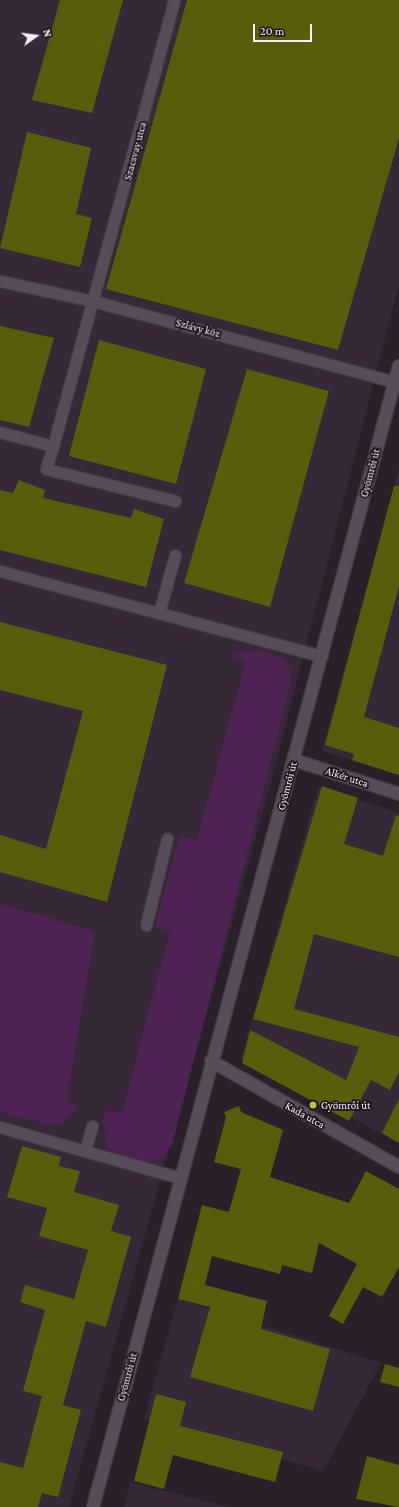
<!DOCTYPE html>
<html>
<head>
<meta charset="utf-8">
<style>
	body { margin:0 }
	#map { position:relative; width:399px; height:1507px; overflow:hidden; background:#29202a; font-family:"Crimson Pro",serif }
	div>[style] { position:absolute }
	.built>* { inset:0; background:#362837 }
	.green>* { inset:0; background:#4e2354 }
	.building>* { inset:0; background:#575d0b }
	.roads { filter:drop-shadow(1px 0 #443c44) drop-shadow(-1px 0 #443c44) drop-shadow(0 1px #443c44) drop-shadow(0 -1px #443c44) }
	.service>* { height:11px; margin:-5.5px; padding:0 5.5px; transform-origin:5.5px; border-radius:5.5px; background:#574d58 }
	.minor>* { height:12px; margin:-6px; padding:0 6px; transform-origin:6px; border-radius:6px; background:#574d58 }
	.tertiary>* { height:12px; margin:-6px; padding:0 6px; transform-origin:6px; border-radius:6px; background:#574d58 }
	.dots>* { width:11px; height:11px; translate:-50% -50%; box-sizing:border-box; border:2px solid #201721; border-radius:50% }
	span { translate:-50% -50%; white-space:nowrap; text-align:center; line-height:1.15; -webkit-text-stroke:3.5px #201721; paint-order:stroke }
	.street-label { font-size:11px; color:#f4edf4 }
	.poi-label { font-size:11px; color:#f4edf4 }
	.left { translate:0 -50%; text-align:left }
	.north { position:absolute; left:16px; top:16px; width:40px; height:40px; -webkit-text-stroke:3px #201721; paint-order:stroke; rotate:76deg; font-size:11px; font-weight:700; line-height:16px; text-align:center; color:#f4edf4 }
	.north::after { content:''; display:block; margin:auto; width:14px; height:18px; background:#f4edf4; clip-path:polygon(50% 0,100% 100%,50% 72%,0 100%) }
	.scale { position:absolute; left:253px; top:24px; width:59px; height:18px; box-sizing:border-box; border:2px solid #f4edf4; border-top:0; padding-left:5px; font-size:12px; line-height:14px; white-space:nowrap; color:#f4edf4; -webkit-text-stroke:3px #201721; paint-order:stroke }
</style>
</head>
<body>
<div id="map">
	<div class="built">
		<div style="clip-path:polygon(0 0,399px 0,399px 284px,267px 797px,69px 1507px,0 1507px)"></div>
		<div style="clip-path:polygon(399px 468px,399px 775px,322px 751px)"></div>
		<div style="clip-path:polygon(318px 787px,399px 813px,399px 1143px,241px 1059px)"></div>
		<div style="clip-path:polygon(178px 1299px,381px 1363px,323px 1471px,144px 1419px)"></div>
		<div style="clip-path:polygon(130px 1482px,228px 1507px,124px 1507px)"></div>
	</div>
	<div class="green">
		<div style="clip-path:polygon(246px 651px,261px 651px,283px 658px,290px 670px,291px 682px,172px 1145px,161px 1159px,145px 1162px,107px 1149px,103px 1121px,106px 1110px,122px 1113px,170px 931px,155px 927px,179px 836px,197px 840px,246px 661px,232px 656px)"></div>
		<div style="clip-path:polygon(0 904px,95px 931px,66px 1101px,78px 1107px,64px 1123px,51px 1125px,0 1112px)"></div>
	</div>
	<div class="building">
		<div style="clip-path:polygon(60px 0,123px 0,92px 113px,32px 100px)"></div>
		<div style="clip-path:polygon(187px 0,399px 0,399px 138px,338px 350px,106px 289px)"></div>
		<div style="clip-path:polygon(27px 132px,91px 148px,76px 214px,92px 218px,80px 267px,0 248px)"></div>
		<div style="clip-path:polygon(0 326px,54px 338px,29px 427px,0 420px)"></div>
		<div style="clip-path:polygon(99px 340px,206px 369px,176px 484px,69px 456px)"></div>
		<div style="clip-path:polygon(247px 369px,329px 391px,270px 607px,184px 583px)"></div>
		<div style="clip-path:polygon(19px 480px,45px 490px,43px 498px,131px 518px,134px 509px,164px 519px,146px 587px,0 550px,0 490px,13px 493px)"></div>
		<div style="clip-path:polygon(394px 486px,399px 486px,399px 586px,364px 717px,399px 728px,399px 775px,352px 760px,354px 754px,325px 745px)"></div>
		<div style="clip-path:polygon(0 622px,167px 665px,107px 902px,0 872px,0 835px,46px 849px,83px 711px,0 690px)"></div>
		<div style="clip-path:polygon(322px 786px,358px 798px,344px 844px,383px 856px,396px 815px,399px 816px,399px 957px,314px 934px,294px 1009px,399px 1037px,399px 1072px,390px 1090px,371px 1080px,349px 1121px,242px 1063px,250px 1030px,346px 1080px,359px 1047px,253px 1019px)"></div>
		<div style="clip-path:polygon(399px 1099px,399px 1143px,382px 1133px)"></div>
		<div style="clip-path:polygon(239px 1106px,241px 1112px,283px 1130px,270px 1177px,349px 1203px,366px 1171px,399px 1189px,399px 1267px,382px 1297px,363px 1287px,343px 1324px,329px 1316px,357px 1264px,319px 1243px,312px 1273px,282px 1265px,280px 1274px,212px 1256px,205px 1285px,267px 1301px,261px 1329px,330px 1349px,313px 1411px,190px 1377px,210px 1307px,178px 1299px,202px 1205px,229px 1212px,241px 1169px,214px 1162px,226px 1117px,224px 1112px)"></div>
		<div style="clip-path:polygon(22px 1146px,61px 1157px,59px 1166px,80px 1171px,74px 1192px,119px 1205px,111px 1231px,131px 1237px,106px 1327px,86px 1321px,63px 1405px,81px 1410px,58px 1497px,42px 1493px,38px 1507px,0 1507px,0 1462px,23px 1468px,42px 1396px,23px 1391px,45px 1310px,20px 1302px,25px 1285px,74px 1299px,88px 1250px,39px 1236px,47px 1208px,7px 1197px)"></div>
		<div style="clip-path:polygon(385px 1364px,399px 1368px,399px 1387px,380px 1382px)"></div>
		<div style="clip-path:polygon(156px 1394px,186px 1402px,180px 1426px,283px 1452px,275px 1482px,173px 1455px,164px 1489px,134px 1481px)"></div>
		<div style="clip-path:polygon(367px 1456px,399px 1465px,399px 1507px,356px 1499px)"></div>
	</div>
	<div class="roads">
		<div class="service">
			<div style="left:0;top:281px;width:95px;rotate:12.1deg"></div>
			<div style="left:93px;top:301px;width:317px;rotate:15deg"></div>
			<div style="left:0;top:432px;width:55px;rotate:14.8deg"></div>
			<div style="left:53px;top:446px;width:462px;rotate:-74.8deg"></div>
			<div style="left:53px;top:446px;width:24px;rotate:107deg"></div>
			<div style="left:46px;top:469px;width:133px;rotate:13.9deg"></div>
			<div style="left:0;top:571px;width:333px;rotate:14.8deg"></div>
			<div style="left:159px;top:613px;width:60px;rotate:-74.6deg"></div>
			<div style="left:146px;top:925px;width:89px;rotate:-76.3deg"></div>
			<div style="left:0;top:1127px;width:187px;rotate:15.8deg"></div>
			<div style="left:85px;top:1151px;width:26px;rotate:-74deg"></div>
		</div>
		<div class="minor">
			<div style="left:294px;top:760px;width:110px;rotate:17.9deg"></div>
		</div>
		<div class="tertiary">
			<div style="left:211px;top:1061px;width:216px;rotate:29.4deg"></div>
			<div style="left:93px;top:1507px;width:1181px;rotate:-74.99deg"></div>
		</div>
	</div>
	<div class="dots">
		<div style="left:313px;top:1105px;background:#b6c148"></div>
	</div>
	<div class="street-label">
		<span style="left:135px;top:151px;rotate:-75deg">Szacsvay utca</span>
		<span style="left:198px;top:328px;rotate:15deg">Szlávy köz</span>
		<span style="left:370px;top:473px;rotate:-75deg">Gyömrői út</span>
		<span style="left:347px;top:777px;rotate:18deg">Alkér utca</span>
		<span style="left:287px;top:786px;rotate:-75deg">Gyömrői út</span>
		<span style="left:305px;top:1115px;rotate:29deg">Kada utca</span>
		<span style="left:127px;top:1377px;rotate:-75deg">Gyömrői út</span>
	</div>
	<div class="poi-label">
		<span class="left" style="left:321px;top:1105px">Gyömrői út</span>
	</div>
	<div class="north">N</div>
	<div class="scale">20 m</div>
</div>
</body>
</html>
